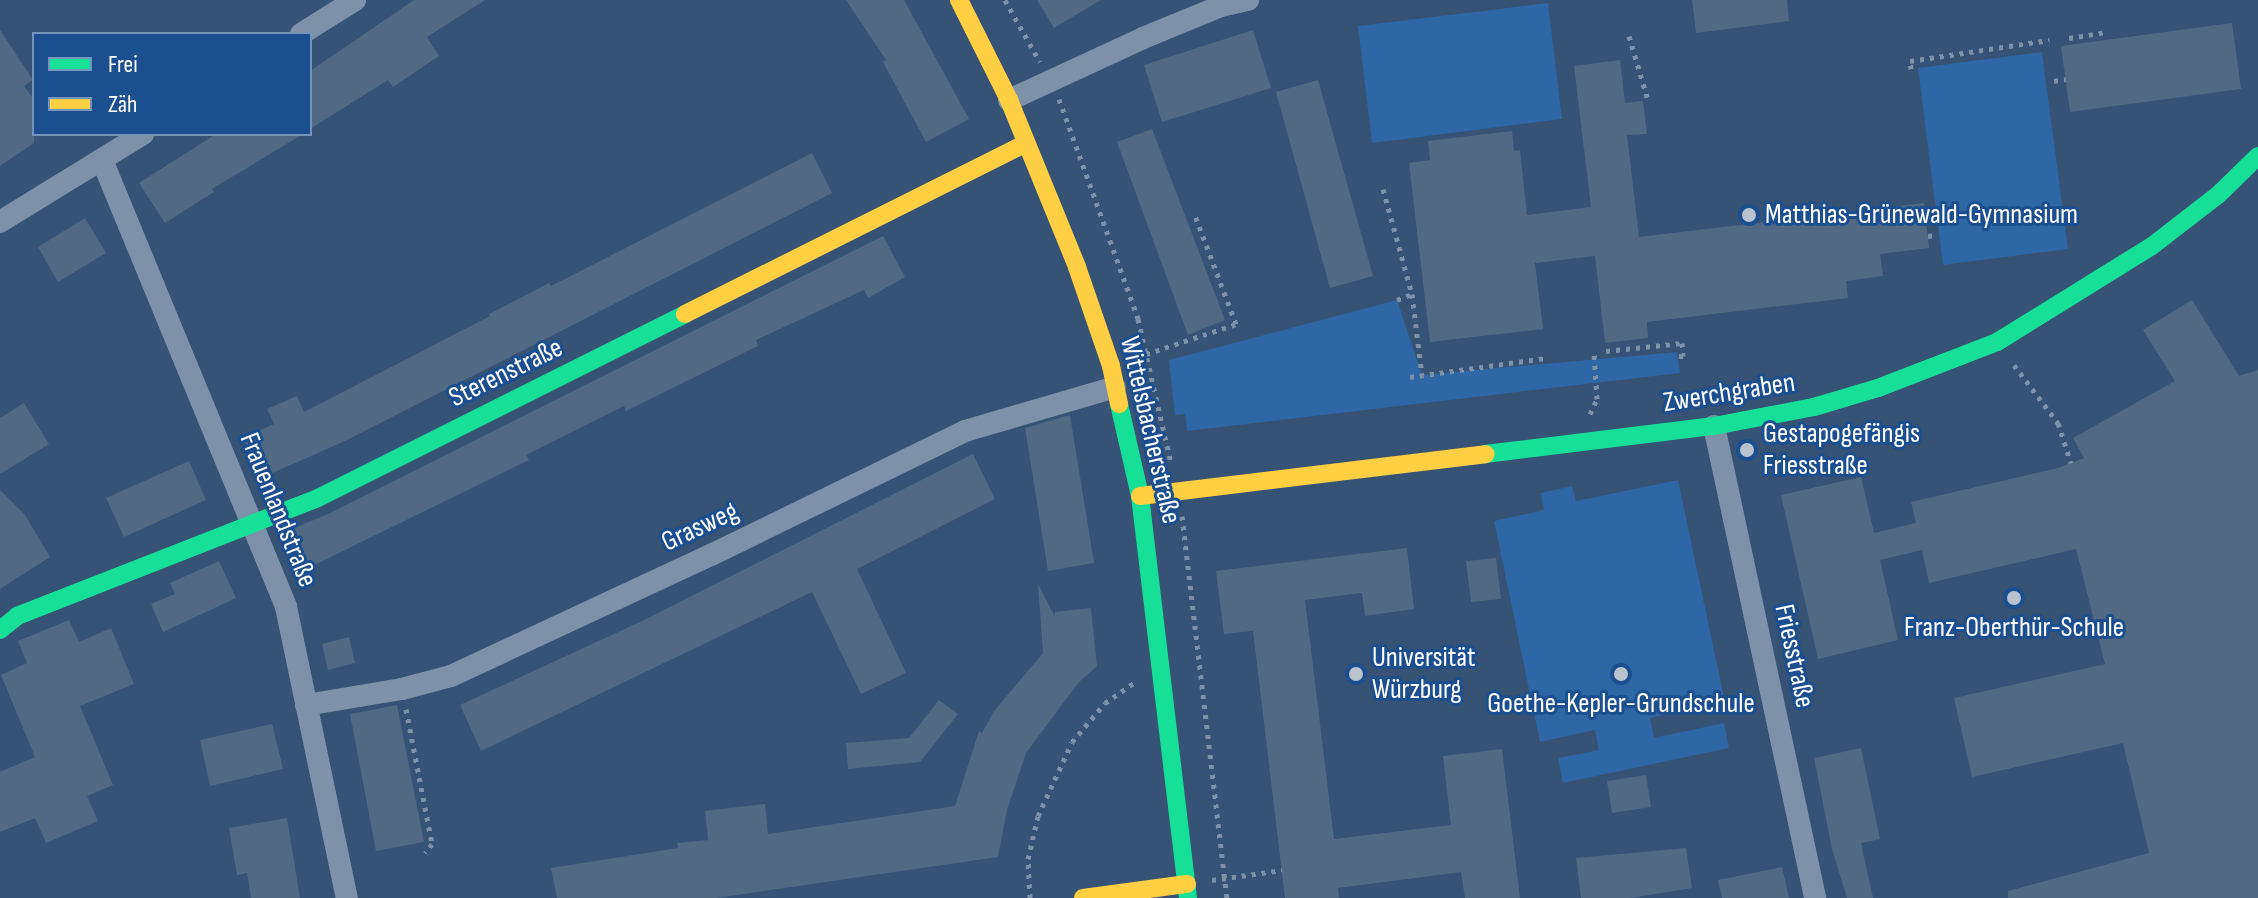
<!DOCTYPE html>
<html>
<head>
<meta charset="utf-8">
<style>
	body { margin:0 }
	#map { position:relative; width:2258px; height:898px; overflow:hidden; background:#365274; font-family:"Sofia Sans Condensed",sans-serif }
	div>[style] { position:absolute }
	.green>* { inset:0; background:#2f66a5 }
	.building>* { inset:0; background:#526984 }
	.path>* { height:5px; margin-top:-2.5px; transform-origin:0; background:repeating-linear-gradient(90deg,#7d92a8 0 4px,transparent 0 10px) }
	.street>* { height:22px; margin:-11px; padding:0 11px; transform-origin:11px; border-radius:11px; background:#7d92a8 }
	.fast>* { height:18px; margin:-9px; padding:0 9px; transform-origin:9px; border-radius:9px; background:#16e098 }
	.slow>* { height:18px; margin:-9px; padding:0 9px; transform-origin:9px; border-radius:9px; background:#ffcf43 }
	.dots>* { width:22px; height:22px; translate:-50% -50%; box-sizing:border-box; border:4px solid #1b4f8f; border-radius:50% }
	span { translate:-50% -50%; white-space:nowrap; text-align:center; line-height:1.15; -webkit-text-stroke:6px #1b4f8f; paint-order:stroke }
	.poi-label { font-size:28px; color:#fff }
	.left { translate:0 -50%; text-align:left }
	.street-label { font-size:28px; color:#fff }
	.legend { position:absolute; left:32px; top:32px; width:280px; height:104px; box-sizing:border-box; background:#1b4f8f; border:2px solid #7695bc; margin:0; padding:10px 14px; list-style:none; font-size:24px; color:#fff }
	.legend li { display:flex; align-items:center; gap:16px; height:40px }
	.legend b { width:40px; border:2px solid #7695bc }
</style>
</head>
<body>
<div id="map">
	<div class="green">
		<div style="clip-path:polygon(1548px 3px,1562px 119px,1372px 143px,1358px 26px)"></div>
		<div style="clip-path:polygon(2042px 52px,2068px 249px,1943px 265px,1918px 68px)"></div>
		<div style="clip-path:polygon(1397px 300px,1422px 375px,1677px 352px,1680px 373px,1187px 431px,1185px 414px,1175px 415px,1169px 360px)"></div>
		<div style="clip-path:polygon(1678px 480px,1725px 702px,1650px 718px,1654px 738px,1724px 723px,1729px 748px,1563px 783px,1558px 758px,1599px 750px,1595px 730px,1540px 742px,1494px 521px,1544px 510px,1541px 493px,1572px 486px,1576px 501px)"></div>
	</div>
	<div class="building">
		<div style="clip-path:polygon(414px 0,485px 0,427px 37px,439px 56px,393px 87px,388px 80px,310px 129px,310px 71px)"></div>
		<div style="clip-path:polygon(846px 0,904px 0,969px 119px,926px 142px,883px 62px,886px 60px)"></div>
		<div style="clip-path:polygon(1037px 0,1101px 0,1054px 28px)"></div>
		<div style="clip-path:polygon(1692px 0,1787px 0,1789px 21px,1696px 33px)"></div>
		<div style="clip-path:polygon(2232px 23px,2241px 89px,2070px 112px,2061px 46px)"></div>
		<div style="clip-path:polygon(0 30px,33px 80px,24px 86px,34px 100px,34px 143px,0 166px)"></div>
		<div style="clip-path:polygon(1253px 30px,1271px 88px,1162px 122px,1144px 65px)"></div>
		<div style="clip-path:polygon(1620px 60px,1625px 103px,1643px 101px,1647px 134px,1627px 135px,1639px 237px,1924px 203px,1929px 248px,1880px 254px,1883px 276px,1846px 281px,1848px 298px,1647px 322px,1648px 338px,1605px 343px,1595px 256px,1535px 263px,1543px 329px,1430px 342px,1409px 163px,1430px 160px,1428px 141px,1512px 131px,1514px 151px,1520px 150px,1527px 215px,1591px 207px,1574px 66px)"></div>
		<div style="clip-path:polygon(1318px 80px,1373px 276px,1330px 288px,1276px 92px)"></div>
		<div style="clip-path:polygon(1152px 129px,1225px 320px,1188px 335px,1117px 142px)"></div>
		<div style="clip-path:polygon(216px 134px,303px 134px,212px 189px,214px 192px,165px 223px,139px 183px)"></div>
		<div style="clip-path:polygon(812px 153px,832px 193px,345px 441px,261px 478px,243px 438px,274px 424px,267px 409px,297px 396px,304px 412px,490px 316px,489px 314px,549px 283px,551px 286px)"></div>
		<div style="clip-path:polygon(85px 218px,106px 253px,58px 282px,38px 247px)"></div>
		<div style="clip-path:polygon(883px 236px,905px 277px,868px 298px,864px 290px,756px 340px,758px 346px,626px 411px,624px 406px,526px 455px,529px 460px,298px 573px,279px 534px,326px 515px)"></div>
		<div style="clip-path:polygon(2192px 300px,2239px 376px,2258px 370px,2258px 898px,2008px 898px,2008px 891px,2149px 853px,2123px 743px,1972px 777px,1954px 698px,2105px 664px,2076px 549px,1929px 583px,1922px 550px,1880px 560px,1898px 640px,1818px 659px,1781px 495px,1861px 477px,1874px 533px,1916px 523px,1911px 502px,2058px 468px,2084px 458px,2073px 438px,2175px 381px,2143px 330px)"></div>
		<div style="clip-path:polygon(24px 403px,49px 444px,0 474px,0 418px)"></div>
		<div style="clip-path:polygon(1070px 415px,1094px 563px,1048px 571px,1025px 428px)"></div>
		<div style="clip-path:polygon(973px 454px,995px 499px,857px 569px,906px 673px,861px 694px,812px 592px,481px 751px,460px 705px,642px 621px)"></div>
		<div style="clip-path:polygon(189px 461px,206px 500px,124px 537px,106px 498px)"></div>
		<div style="clip-path:polygon(0 490px,25px 515px,50px 557px,0 589px)"></div>
		<div style="clip-path:polygon(1407px 548px,1414px 609px,1365px 616px,1362px 593px,1305px 600px,1334px 839px,1451px 825px,1443px 756px,1502px 749px,1520px 898px,1465px 898px,1461px 872px,1338px 888px,1339px 898px,1285px 898px,1253px 631px,1224px 634px,1216px 571px)"></div>
		<div style="clip-path:polygon(1496px 558px,1501px 599px,1471px 602px,1466px 561px)"></div>
		<div style="clip-path:polygon(219px 561px,236px 598px,163px 632px,151px 604px,175px 594px,170px 583px)"></div>
		<div style="clip-path:polygon(1038px 584px,1055px 617px,1055px 612px,1091px 608px,1097px 666px,1079px 682px,1026px 753px,1007px 810px,998px 857px,716px 898px,557px 898px,551px 868px,678px 848px,677px 843px,708px 840px,705px 811px,765px 804px,768px 834px,955px 806px,979px 731px,982px 733px,994px 711px,1043px 653px)"></div>
		<div style="clip-path:polygon(69px 620px,79px 642px,111px 628px,134px 684px,80px 706px,113px 785px,87px 796px,98px 821px,46px 843px,35px 818px,0 832px,0 772px,35px 757px,1px 675px,27px 663px,18px 641px)"></div>
		<div style="clip-path:polygon(349px 637px,355px 663px,328px 670px,322px 644px)"></div>
		<div style="clip-path:polygon(939px 700px,958px 714px,920px 762px,848px 769px,846px 743px,909px 738px)"></div>
		<div style="clip-path:polygon(397px 705px,424px 842px,376px 851px,350px 714px)"></div>
		<div style="clip-path:polygon(272px 724px,283px 769px,210px 786px,200px 740px)"></div>
		<div style="clip-path:polygon(1861px 748px,1880px 839px,1861px 843px,1873px 898px,1847px 898px,1832px 849px,1814px 758px)"></div>
		<div style="clip-path:polygon(1646px 775px,1651px 807px,1612px 813px,1607px 781px)"></div>
		<div style="clip-path:polygon(287px 818px,300px 898px,251px 898px,247px 873px,237px 875px,229px 828px)"></div>
		<div style="clip-path:polygon(1686px 848px,1692px 888px,1631px 898px,1581px 898px,1576px 858px)"></div>
		<div style="clip-path:polygon(1782px 867px,1789px 898px,1722px 898px,1718px 880px)"></div>
	</div>
	<div class="path">
		<div style="left:1005px;top:0;width:71px;rotate:60.6deg"></div>
		<div style="left:1629px;top:36px;width:67px;rotate:73.5deg"></div>
		<div style="left:2069px;top:38px;width:39px;rotate:-9deg"></div>
		<div style="left:1911px;top:69px;width:8px;rotate:-97deg"></div>
		<div style="left:1910px;top:61px;width:141px;rotate:-8.6deg"></div>
		<div style="left:2054px;top:81px;width:12px;rotate:-9deg"></div>
		<div style="left:1059px;top:99px;width:234px;rotate:70.2deg"></div>
		<div style="left:1138px;top:319px;width:148px;rotate:77.1deg"></div>
		<div style="left:1383px;top:189px;width:109px;rotate:74.6deg"></div>
		<div style="left:1412px;top:294px;width:82px;rotate:83deg"></div>
		<div style="left:1928px;top:236px;width:8px;rotate:-7deg"></div>
		<div style="left:1397px;top:300px;width:16px;rotate:-22deg"></div>
		<div style="left:1606px;top:351px;width:76px;rotate:-6deg"></div>
		<div style="left:1682px;top:343px;width:13px;rotate:86deg"></div>
		<div style="left:1683px;top:356px;width:5px;rotate:180deg"></div>
		<div style="left:1146px;top:354px;width:95px;rotate:-18.4deg"></div>
		<div style="left:1236px;top:324px;width:119px;rotate:-110.7deg"></div>
		<div style="left:2014px;top:365px;width:73px;rotate:52.8deg"></div>
		<div style="left:2058px;top:423px;width:42px;rotate:72deg"></div>
		<div style="left:1410px;top:377px;width:137px;rotate:-8deg"></div>
		<div style="left:1590px;top:414px;width:17px;rotate:-65deg"></div>
		<div style="left:1597px;top:399px;width:46px;rotate:-93.7deg"></div>
		<div style="left:1182px;top:516px;width:385px;rotate:83.3deg"></div>
		<div style="left:406px;top:709px;width:137px;rotate:79.1deg"></div>
		<div style="left:432px;top:844px;width:11px;rotate:128deg"></div>
		<div style="left:1212px;top:880px;width:71px;rotate:-8.1deg"></div>
		<div style="left:1030px;top:898px;width:39px;rotate:-93deg"></div>
		<div style="left:1028px;top:859px;width:44px;rotate:-76.9deg"></div>
		<div style="left:1038px;top:816px;width:81px;rotate:-65.3deg"></div>
		<div style="left:1072px;top:742px;width:51px;rotate:-49.8deg"></div>
		<div style="left:1105px;top:703px;width:38px;rotate:-35deg"></div>
	</div>
	<div class="street">
		<div style="left:301px;top:34px;width:64px;rotate:-32.2deg"></div>
		<div style="left:1009px;top:100px;width:148px;rotate:-24.8deg"></div>
		<div style="left:1143px;top:38px;width:84px;rotate:-22.3deg"></div>
		<div style="left:1221px;top:6px;width:28px;rotate:-13deg"></div>
		<div style="left:102px;top:160px;width:483px;rotate:67.6deg"></div>
		<div style="left:286px;top:607px;width:297px;rotate:78.2deg"></div>
		<div style="left:0;top:222px;width:168px;rotate:-31.6deg"></div>
		<div style="left:1714px;top:426px;width:483px;rotate:77.9deg"></div>
		<div style="left:306px;top:705px;width:97px;rotate:-9.5deg"></div>
		<div style="left:402px;top:689px;width:51px;rotate:-14.9deg"></div>
		<div style="left:451px;top:676px;width:287px;rotate:-25deg"></div>
		<div style="left:711px;top:555px;width:283px;rotate:-26deg"></div>
		<div style="left:965px;top:431px;width:156px;rotate:-16.3deg"></div>
	</div>
	<div class="fast">
		<div style="left:1119px;top:404px;width:94px;rotate:77.1deg"></div>
		<div style="left:1140px;top:496px;width:405px;rotate:83.2deg"></div>
		<div style="left:1485px;top:454px;width:231px;rotate:-7deg"></div>
		<div style="left:1714px;top:426px;width:102px;rotate:-10.8deg"></div>
		<div style="left:1814px;top:407px;width:67px;rotate:-16.5deg"></div>
		<div style="left:1878px;top:388px;width:128px;rotate:-21.1deg"></div>
		<div style="left:1997px;top:342px;width:182px;rotate:-31.8deg"></div>
		<div style="left:2152px;top:246px;width:83px;rotate:-37.7deg"></div>
		<div style="left:2218px;top:195px;width:56px;rotate:-44.3deg"></div>
		<div style="left:0;top:630px;width:22px;rotate:-39deg"></div>
		<div style="left:17px;top:616px;width:323px;rotate:-21.4deg"></div>
		<div style="left:318px;top:498px;width:411px;rotate:-26.6deg"></div>
	</div>
	<div class="slow">
		<div style="left:959px;top:0;width:112px;rotate:63.4deg"></div>
		<div style="left:1009px;top:100px;width:180px;rotate:67.8deg"></div>
		<div style="left:1077px;top:267px;width:105px;rotate:71deg"></div>
		<div style="left:1111px;top:366px;width:39px;rotate:78deg"></div>
		<div style="left:685px;top:314px;width:381px;rotate:-26.6deg"></div>
		<div style="left:1140px;top:496px;width:348px;rotate:-6.9deg"></div>
		<div style="left:1083px;top:898px;width:105px;rotate:-7.7deg"></div>
	</div>
	<div class="dots">
		<div style="left:1749px;top:215px;background:#b9c2ce"></div>
		<div style="left:1747px;top:450px;background:#b9c2ce"></div>
		<div style="left:2014px;top:598px;background:#b9c2ce"></div>
		<div style="left:1356px;top:674px;background:#b9c2ce"></div>
		<div style="left:1621px;top:674px;background:#b9c2ce"></div>
	</div>
	<div class="poi-label">
		<span class="left" style="left:1765px;top:215px">Matthias-Grünewald-Gymnasium</span>
		<span class="left" style="left:1763px;top:450px">Gestapogefängis<br>Friesstraße</span>
		<span style="left:2014px;top:628px">Franz-Oberthür-Schule</span>
		<span class="left" style="left:1372px;top:674px">Universität<br>Würzburg</span>
		<span style="left:1621px;top:704px">Goethe-Kepler-Grundschule</span>
	</div>
	<div class="street-label">
		<span style="left:506px;top:373px;rotate:-26deg">Sterenstraße</span>
		<span style="left:1729px;top:393px;rotate:-9deg">Zwerchgraben</span>
		<span style="left:1150px;top:430px;rotate:77deg">Wittelsbacherstraße</span>
		<span style="left:278px;top:510px;rotate:68deg">Frauenlandstraße</span>
		<span style="left:700px;top:527px;rotate:-25deg">Grasweg</span>
		<span style="left:1794px;top:656px;rotate:78deg">Friesstraße</span>
	</div>
	<ul class="legend">
	<li><b style="height:10px;background:#16e098"></b>Frei</li>
	<li><b style="height:10px;background:#ffcf43"></b>Zäh</li>
	</ul>
</div>
</body>
</html>
